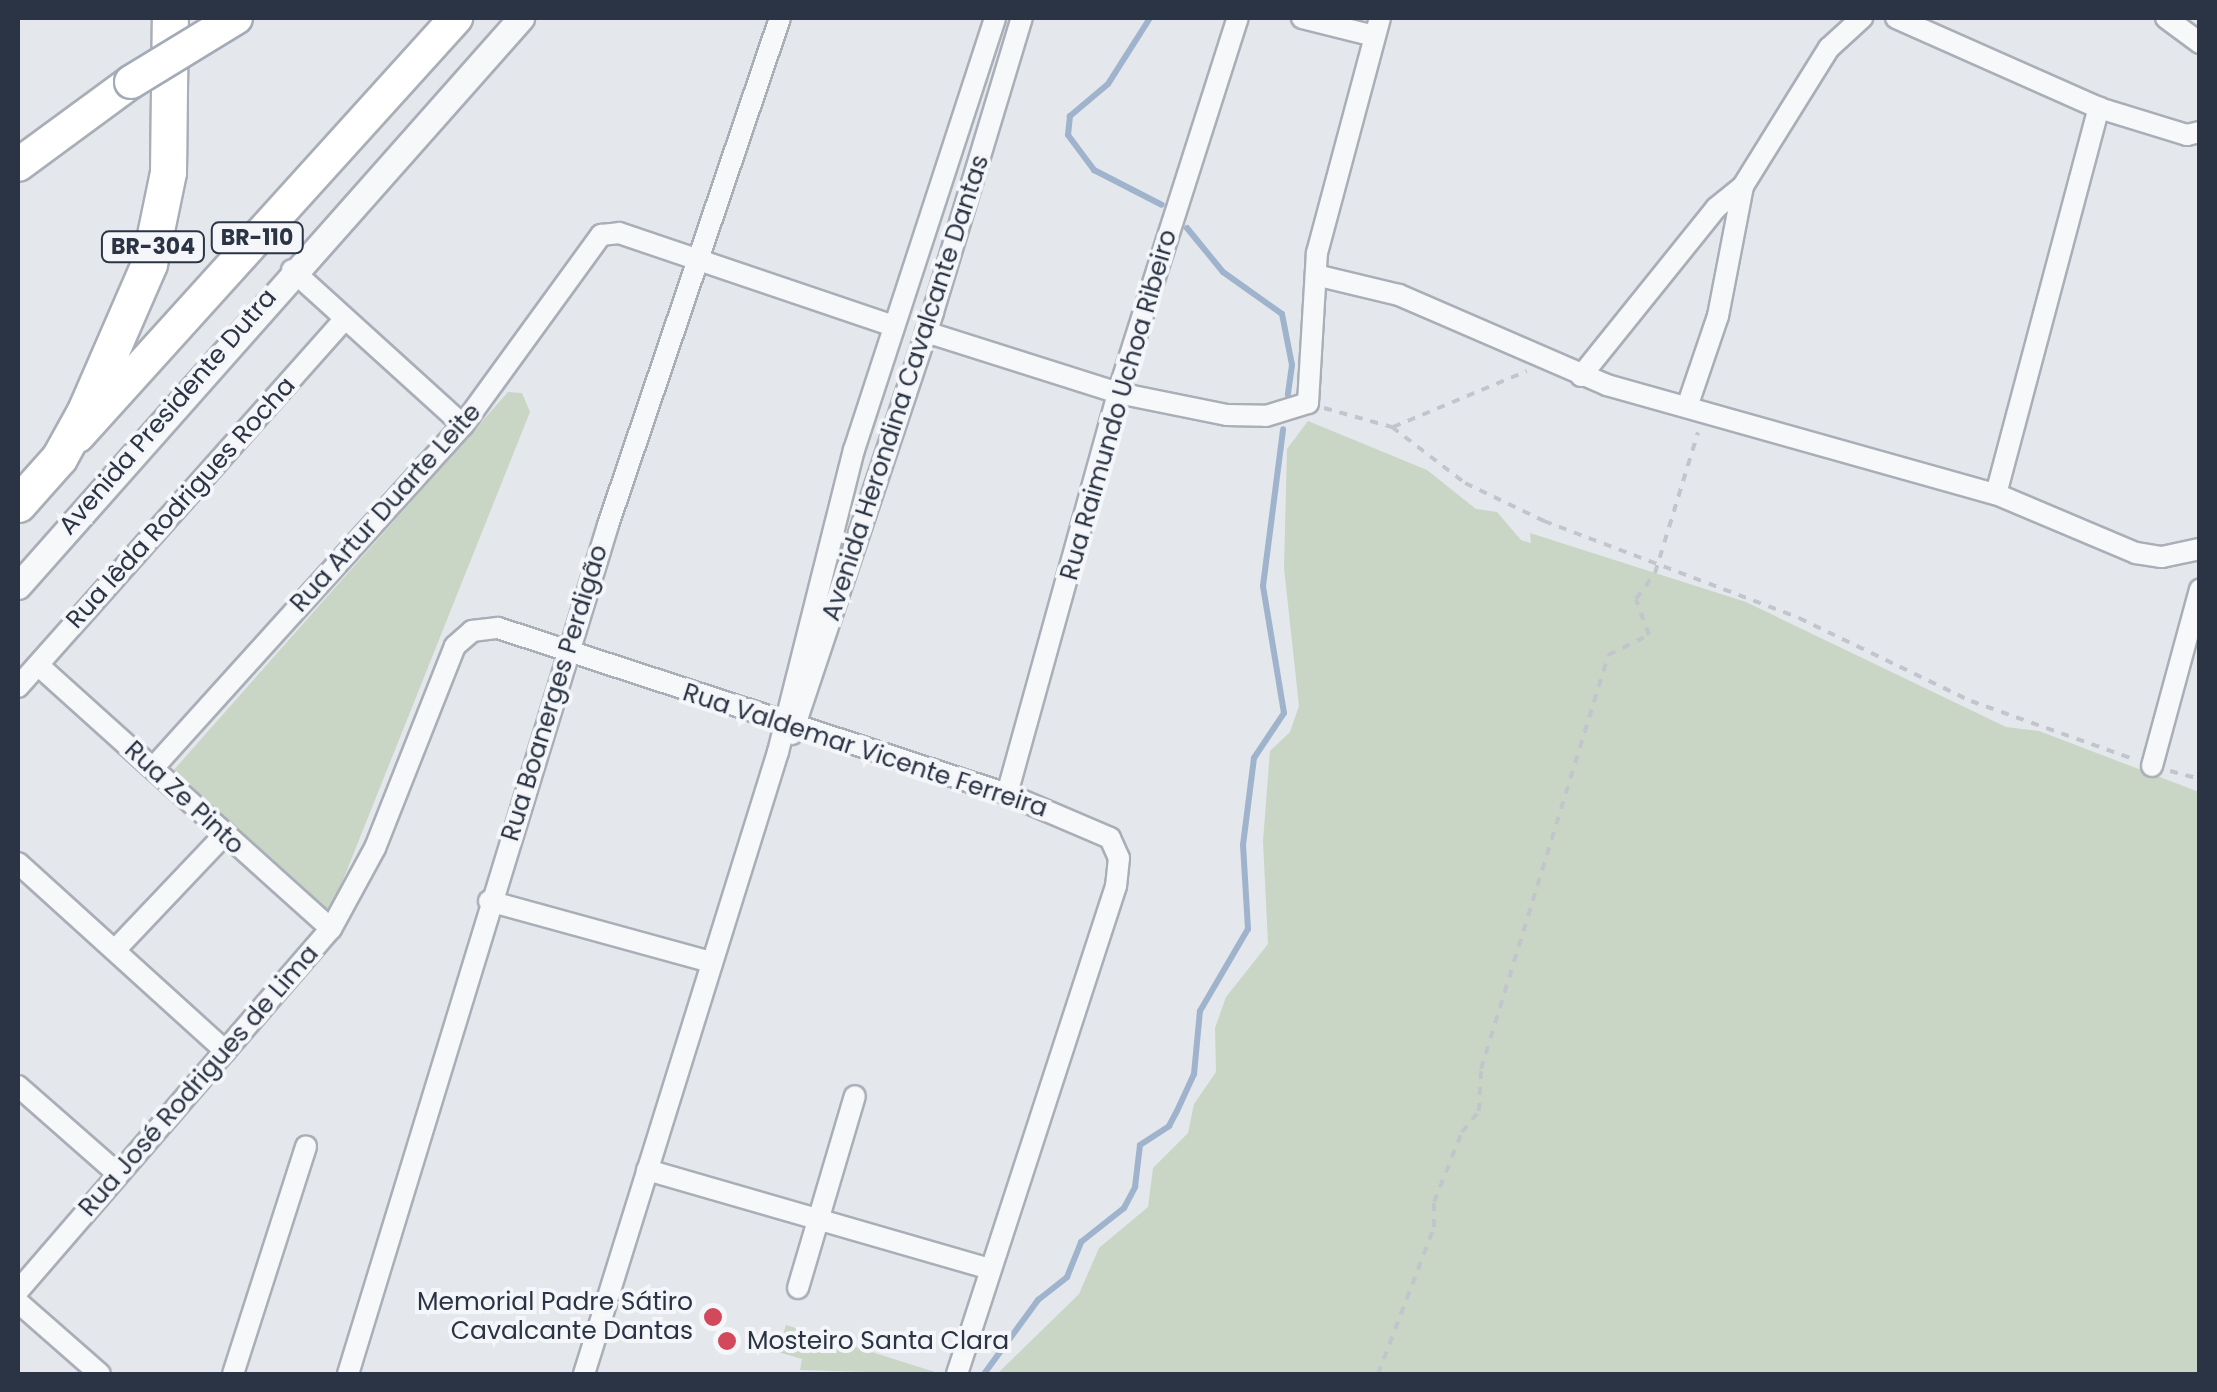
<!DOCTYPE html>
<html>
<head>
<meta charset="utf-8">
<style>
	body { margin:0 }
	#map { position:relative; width:2217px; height:1392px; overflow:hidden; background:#e4e7ec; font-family:Poppins,sans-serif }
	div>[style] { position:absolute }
	.green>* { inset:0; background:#c9d6c5 }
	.stream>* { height:6px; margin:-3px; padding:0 3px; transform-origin:3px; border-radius:3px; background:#9fb4cc }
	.path>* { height:4px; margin-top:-2px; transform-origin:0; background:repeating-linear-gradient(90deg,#c2c5cb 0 8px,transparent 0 16px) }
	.roads { filter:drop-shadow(2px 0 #a9aeb7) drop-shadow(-2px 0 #a9aeb7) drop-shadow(0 2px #a9aeb7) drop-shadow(0 -2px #a9aeb7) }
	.minor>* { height:20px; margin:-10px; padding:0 10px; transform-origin:10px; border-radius:10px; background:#f7f8fa }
	.tertiary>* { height:25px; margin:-12.5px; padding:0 12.5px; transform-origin:12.5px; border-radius:12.5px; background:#f7f8fa }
	.primary>* { height:32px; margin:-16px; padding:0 16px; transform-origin:16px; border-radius:16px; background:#fff }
	.trunk>* { height:35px; margin:-17.5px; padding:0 17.5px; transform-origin:17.5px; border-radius:17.5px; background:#fff }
	.bridges { filter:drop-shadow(2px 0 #a3abb8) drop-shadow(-2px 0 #a3abb8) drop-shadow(0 2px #a3abb8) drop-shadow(0 -2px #a3abb8) }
	.primary-bridge>* { height:32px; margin:-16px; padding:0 16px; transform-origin:16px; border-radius:16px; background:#fff }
	.dots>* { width:28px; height:28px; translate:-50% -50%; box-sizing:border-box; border:5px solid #f4f6f9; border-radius:50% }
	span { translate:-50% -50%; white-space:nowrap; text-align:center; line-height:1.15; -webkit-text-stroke:8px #f4f6f9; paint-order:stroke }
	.shield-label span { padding:2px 8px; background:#f4f6f9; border:2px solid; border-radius:8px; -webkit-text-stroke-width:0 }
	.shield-label { font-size:22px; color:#2b3445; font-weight:700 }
	.street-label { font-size:25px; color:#2b3445 }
	.poi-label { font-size:25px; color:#2b3445 }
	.right { translate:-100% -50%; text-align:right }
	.left { translate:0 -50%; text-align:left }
	.frame { position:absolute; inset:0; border:20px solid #2b3445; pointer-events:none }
</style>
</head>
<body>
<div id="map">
	<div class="green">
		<div style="clip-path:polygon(508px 392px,522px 393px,530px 412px,329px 915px,172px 772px)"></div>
		<div style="clip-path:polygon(1308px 421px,1427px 470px,1476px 509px,1497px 512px,1521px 540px,1531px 543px,1530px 533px,1746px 602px,2006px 727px,2039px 731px,2199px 792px,2199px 1374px,997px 1374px,1079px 1294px,1099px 1248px,1148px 1207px,1153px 1168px,1188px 1133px,1194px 1104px,1216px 1072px,1215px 1028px,1226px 997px,1268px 944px,1263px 841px,1270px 751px,1290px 732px,1299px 706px,1284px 568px,1287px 449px)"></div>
		<div style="clip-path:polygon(786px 1325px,935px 1372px,934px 1374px,800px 1370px,802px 1359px,778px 1352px)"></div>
	</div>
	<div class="stream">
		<div style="left:1150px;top:18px;width:78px;rotate:122.5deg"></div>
		<div style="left:1108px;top:84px;width:50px;rotate:139.9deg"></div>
		<div style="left:1070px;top:116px;width:19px;rotate:96deg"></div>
		<div style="left:1068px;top:135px;width:44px;rotate:53.4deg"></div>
		<div style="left:1094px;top:170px;width:76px;rotate:27.2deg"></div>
		<div style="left:1187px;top:228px;width:57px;rotate:50.7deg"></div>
		<div style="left:1223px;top:272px;width:72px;rotate:35.4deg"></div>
		<div style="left:1282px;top:314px;width:52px;rotate:78.9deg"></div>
		<div style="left:1292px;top:365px;width:30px;rotate:98deg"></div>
		<div style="left:984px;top:1374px;width:92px;rotate:-53.9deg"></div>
		<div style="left:1038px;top:1300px;width:37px;rotate:-38deg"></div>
		<div style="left:1067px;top:1277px;width:38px;rotate:-68deg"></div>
		<div style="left:1081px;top:1242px;width:55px;rotate:-38.3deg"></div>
		<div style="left:1124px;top:1208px;width:24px;rotate:-62deg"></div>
		<div style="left:1135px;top:1187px;width:42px;rotate:-83.2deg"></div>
		<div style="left:1140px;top:1145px;width:35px;rotate:-33deg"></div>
		<div style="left:1169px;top:1126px;width:17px;rotate:-62deg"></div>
		<div style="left:1177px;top:1111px;width:41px;rotate:-65.3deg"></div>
		<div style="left:1194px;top:1074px;width:63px;rotate:-84.6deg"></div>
		<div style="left:1200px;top:1011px;width:95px;rotate:-59.7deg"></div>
		<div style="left:1248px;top:929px;width:84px;rotate:-93.4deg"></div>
		<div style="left:1243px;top:845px;width:88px;rotate:-82.8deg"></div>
		<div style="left:1254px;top:758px;width:54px;rotate:-56.3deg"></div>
		<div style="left:1284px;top:713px;width:129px;rotate:-99.4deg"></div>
		<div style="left:1263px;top:586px;width:158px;rotate:-82.7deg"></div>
	</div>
	<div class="path">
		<div style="left:1324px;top:408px;width:71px;rotate:15.6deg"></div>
		<div style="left:1392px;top:427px;width:92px;rotate:37.5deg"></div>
		<div style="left:1465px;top:483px;width:88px;rotate:25.7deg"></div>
		<div style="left:1544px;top:521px;width:273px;rotate:20.8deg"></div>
		<div style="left:1799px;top:618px;width:191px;rotate:25.8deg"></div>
		<div style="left:1971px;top:701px;width:172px;rotate:19.7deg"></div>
		<div style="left:1393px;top:427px;width:145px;rotate:-22.7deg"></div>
		<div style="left:2170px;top:771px;width:31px;rotate:15deg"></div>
		<div style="left:1378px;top:1374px;width:157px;rotate:-69.1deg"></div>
		<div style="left:1434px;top:1227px;width:25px;rotate:-90deg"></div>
		<div style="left:1434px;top:1202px;width:75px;rotate:-68.2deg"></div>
		<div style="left:1462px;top:1132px;width:27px;rotate:-51deg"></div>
		<div style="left:1479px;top:1111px;width:42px;rotate:-87.3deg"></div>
		<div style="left:1481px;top:1069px;width:433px;rotate:-72.9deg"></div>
		<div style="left:1608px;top:655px;width:46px;rotate:-26deg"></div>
		<div style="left:1649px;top:635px;width:38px;rotate:-110deg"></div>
		<div style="left:1636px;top:599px;width:32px;rotate:-54deg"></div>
		<div style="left:1655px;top:573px;width:147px;rotate:-73deg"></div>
	</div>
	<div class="roads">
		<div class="minor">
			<div style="left:1302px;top:18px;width:74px;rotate:14deg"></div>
			<div style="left:1896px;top:18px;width:222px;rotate:23.9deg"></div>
			<div style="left:2099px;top:108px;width:92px;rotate:17.1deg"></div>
			<div style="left:2187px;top:135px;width:13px;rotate:-13deg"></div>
			<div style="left:2166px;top:18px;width:42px;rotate:36.3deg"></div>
			<div style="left:292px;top:270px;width:231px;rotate:42.2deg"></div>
			<div style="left:1316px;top:275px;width:85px;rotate:13.5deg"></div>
			<div style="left:1399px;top:295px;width:227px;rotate:23.4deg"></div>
			<div style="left:1607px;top:385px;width:404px;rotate:15.7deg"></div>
			<div style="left:1996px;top:494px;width:152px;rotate:22.9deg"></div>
			<div style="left:2136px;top:553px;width:26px;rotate:9deg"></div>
			<div style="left:2162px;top:557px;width:39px;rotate:-12deg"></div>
			<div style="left:926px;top:332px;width:201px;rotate:17.6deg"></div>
			<div style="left:1118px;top:393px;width:111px;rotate:11.4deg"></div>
			<div style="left:1227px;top:415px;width:39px;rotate:1deg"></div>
			<div style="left:1266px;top:416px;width:44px;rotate:-17.2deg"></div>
			<div style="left:1308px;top:403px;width:150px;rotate:-86.6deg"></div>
			<div style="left:1317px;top:253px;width:243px;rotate:-75deg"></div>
			<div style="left:1581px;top:376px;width:216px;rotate:-51.2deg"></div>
			<div style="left:1716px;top:208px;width:35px;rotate:-39deg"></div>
			<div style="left:1688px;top:404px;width:93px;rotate:-71.2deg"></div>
			<div style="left:1718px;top:316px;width:132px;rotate:-79.1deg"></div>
			<div style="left:1743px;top:186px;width:163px;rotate:-58.1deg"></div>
			<div style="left:1829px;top:48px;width:45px;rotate:-42.3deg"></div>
			<div style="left:1996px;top:494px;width:400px;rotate:-75.1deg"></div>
			<div style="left:38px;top:665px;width:394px;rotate:42deg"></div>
			<div style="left:18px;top:687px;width:492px;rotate:-48.4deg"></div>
			<div style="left:792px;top:734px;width:445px;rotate:-71.5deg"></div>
			<div style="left:933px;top:312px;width:307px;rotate:-73.2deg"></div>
			<div style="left:2152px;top:766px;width:183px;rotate:-74.8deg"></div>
			<div style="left:153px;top:768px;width:462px;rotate:-47.9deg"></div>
			<div style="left:463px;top:425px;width:235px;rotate:-54deg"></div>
			<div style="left:601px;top:235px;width:18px;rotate:-6deg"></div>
			<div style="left:619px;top:233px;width:290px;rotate:18.7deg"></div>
			<div style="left:1007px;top:794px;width:416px;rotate:-74.5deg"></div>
			<div style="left:1118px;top:393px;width:394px;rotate:-72.3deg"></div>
			<div style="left:18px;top:863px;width:280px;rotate:42.2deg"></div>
			<div style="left:489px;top:901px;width:229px;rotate:15.4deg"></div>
			<div style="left:115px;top:950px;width:157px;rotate:-46.5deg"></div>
			<div style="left:18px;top:1086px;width:132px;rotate:41.3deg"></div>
			<div style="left:647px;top:1170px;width:356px;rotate:16.1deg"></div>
			<div style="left:798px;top:1288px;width:200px;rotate:-73.5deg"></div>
			<div style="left:18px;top:1291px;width:479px;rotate:-49.2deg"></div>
			<div style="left:331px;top:929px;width:92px;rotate:-61.5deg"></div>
			<div style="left:375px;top:848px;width:217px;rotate:-68.4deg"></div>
			<div style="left:455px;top:646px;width:23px;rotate:-41deg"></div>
			<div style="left:472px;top:631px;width:26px;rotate:-7deg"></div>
			<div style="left:498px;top:628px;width:535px;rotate:18.06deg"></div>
			<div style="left:1007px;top:794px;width:112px;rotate:23.1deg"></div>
			<div style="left:1110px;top:838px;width:22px;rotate:66deg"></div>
			<div style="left:1119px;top:858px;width:28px;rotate:96deg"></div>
			<div style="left:1116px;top:886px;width:513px;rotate:108.05deg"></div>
			<div style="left:18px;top:1302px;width:109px;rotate:41.3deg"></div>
			<div style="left:233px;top:1374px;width:239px;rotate:-72.2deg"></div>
			<div style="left:348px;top:1374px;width:888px;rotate:-72.97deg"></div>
			<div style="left:608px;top:525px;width:535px;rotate:-71.26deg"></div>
			<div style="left:584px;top:1374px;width:652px;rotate:-72.68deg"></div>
			<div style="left:778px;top:752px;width:311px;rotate:-75.9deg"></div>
			<div style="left:854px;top:450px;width:454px;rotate:-71.9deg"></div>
		</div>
		<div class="tertiary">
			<div style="left:18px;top:586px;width:759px;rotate:-48.47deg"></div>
		</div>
		<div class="primary">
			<div style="left:18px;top:165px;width:140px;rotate:-36.3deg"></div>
			<div style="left:78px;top:436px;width:564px;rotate:-47.88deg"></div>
		</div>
		<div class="trunk">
			<div style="left:18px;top:504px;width:62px;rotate:-48.3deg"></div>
			<div style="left:59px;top:458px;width:54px;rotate:-61deg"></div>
			<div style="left:85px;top:411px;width:160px;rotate:-66.5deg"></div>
			<div style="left:149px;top:264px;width:94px;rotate:-78.3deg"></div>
			<div style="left:168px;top:172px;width:154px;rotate:-89.3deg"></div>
		</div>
	</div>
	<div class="bridges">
		<div class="primary-bridge">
			<div style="left:131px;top:82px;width:123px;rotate:-31.4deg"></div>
		</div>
	</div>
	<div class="dots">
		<div style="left:713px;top:1317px;background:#d1495b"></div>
		<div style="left:727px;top:1341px;background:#d1495b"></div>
	</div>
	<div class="shield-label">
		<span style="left:257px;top:238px">BR-110</span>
		<span style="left:153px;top:247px">BR-304</span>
	</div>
	<div class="street-label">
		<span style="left:906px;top:388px;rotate:-72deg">Avenida Herondina Cavalcante Dantas</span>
		<span style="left:1119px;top:405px;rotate:-74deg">Rua Raimundo Uchoa Ribeiro</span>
		<span style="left:168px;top:412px;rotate:-49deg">Avenida Presidente Dutra</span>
		<span style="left:181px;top:503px;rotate:-48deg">Rua Iêda Rodrigues Rocha</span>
		<span style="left:386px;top:508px;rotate:-48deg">Rua Artur Duarte Leite</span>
		<span style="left:555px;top:693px;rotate:-73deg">Rua Boanerges Perdigão</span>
		<span style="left:865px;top:751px;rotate:18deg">Rua Valdemar Vicente Ferreira</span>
		<span style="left:184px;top:798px;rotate:43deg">Rua Ze Pinto</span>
		<span style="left:199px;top:1081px;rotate:-49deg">Rua José Rodrigues de Lima</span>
	</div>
	<div class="poi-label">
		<span class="right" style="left:693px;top:1317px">Memorial Padre Sátiro<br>Cavalcante Dantas</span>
		<span class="left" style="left:747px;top:1341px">Mosteiro Santa Clara</span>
	</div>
	<div class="frame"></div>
</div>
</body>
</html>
